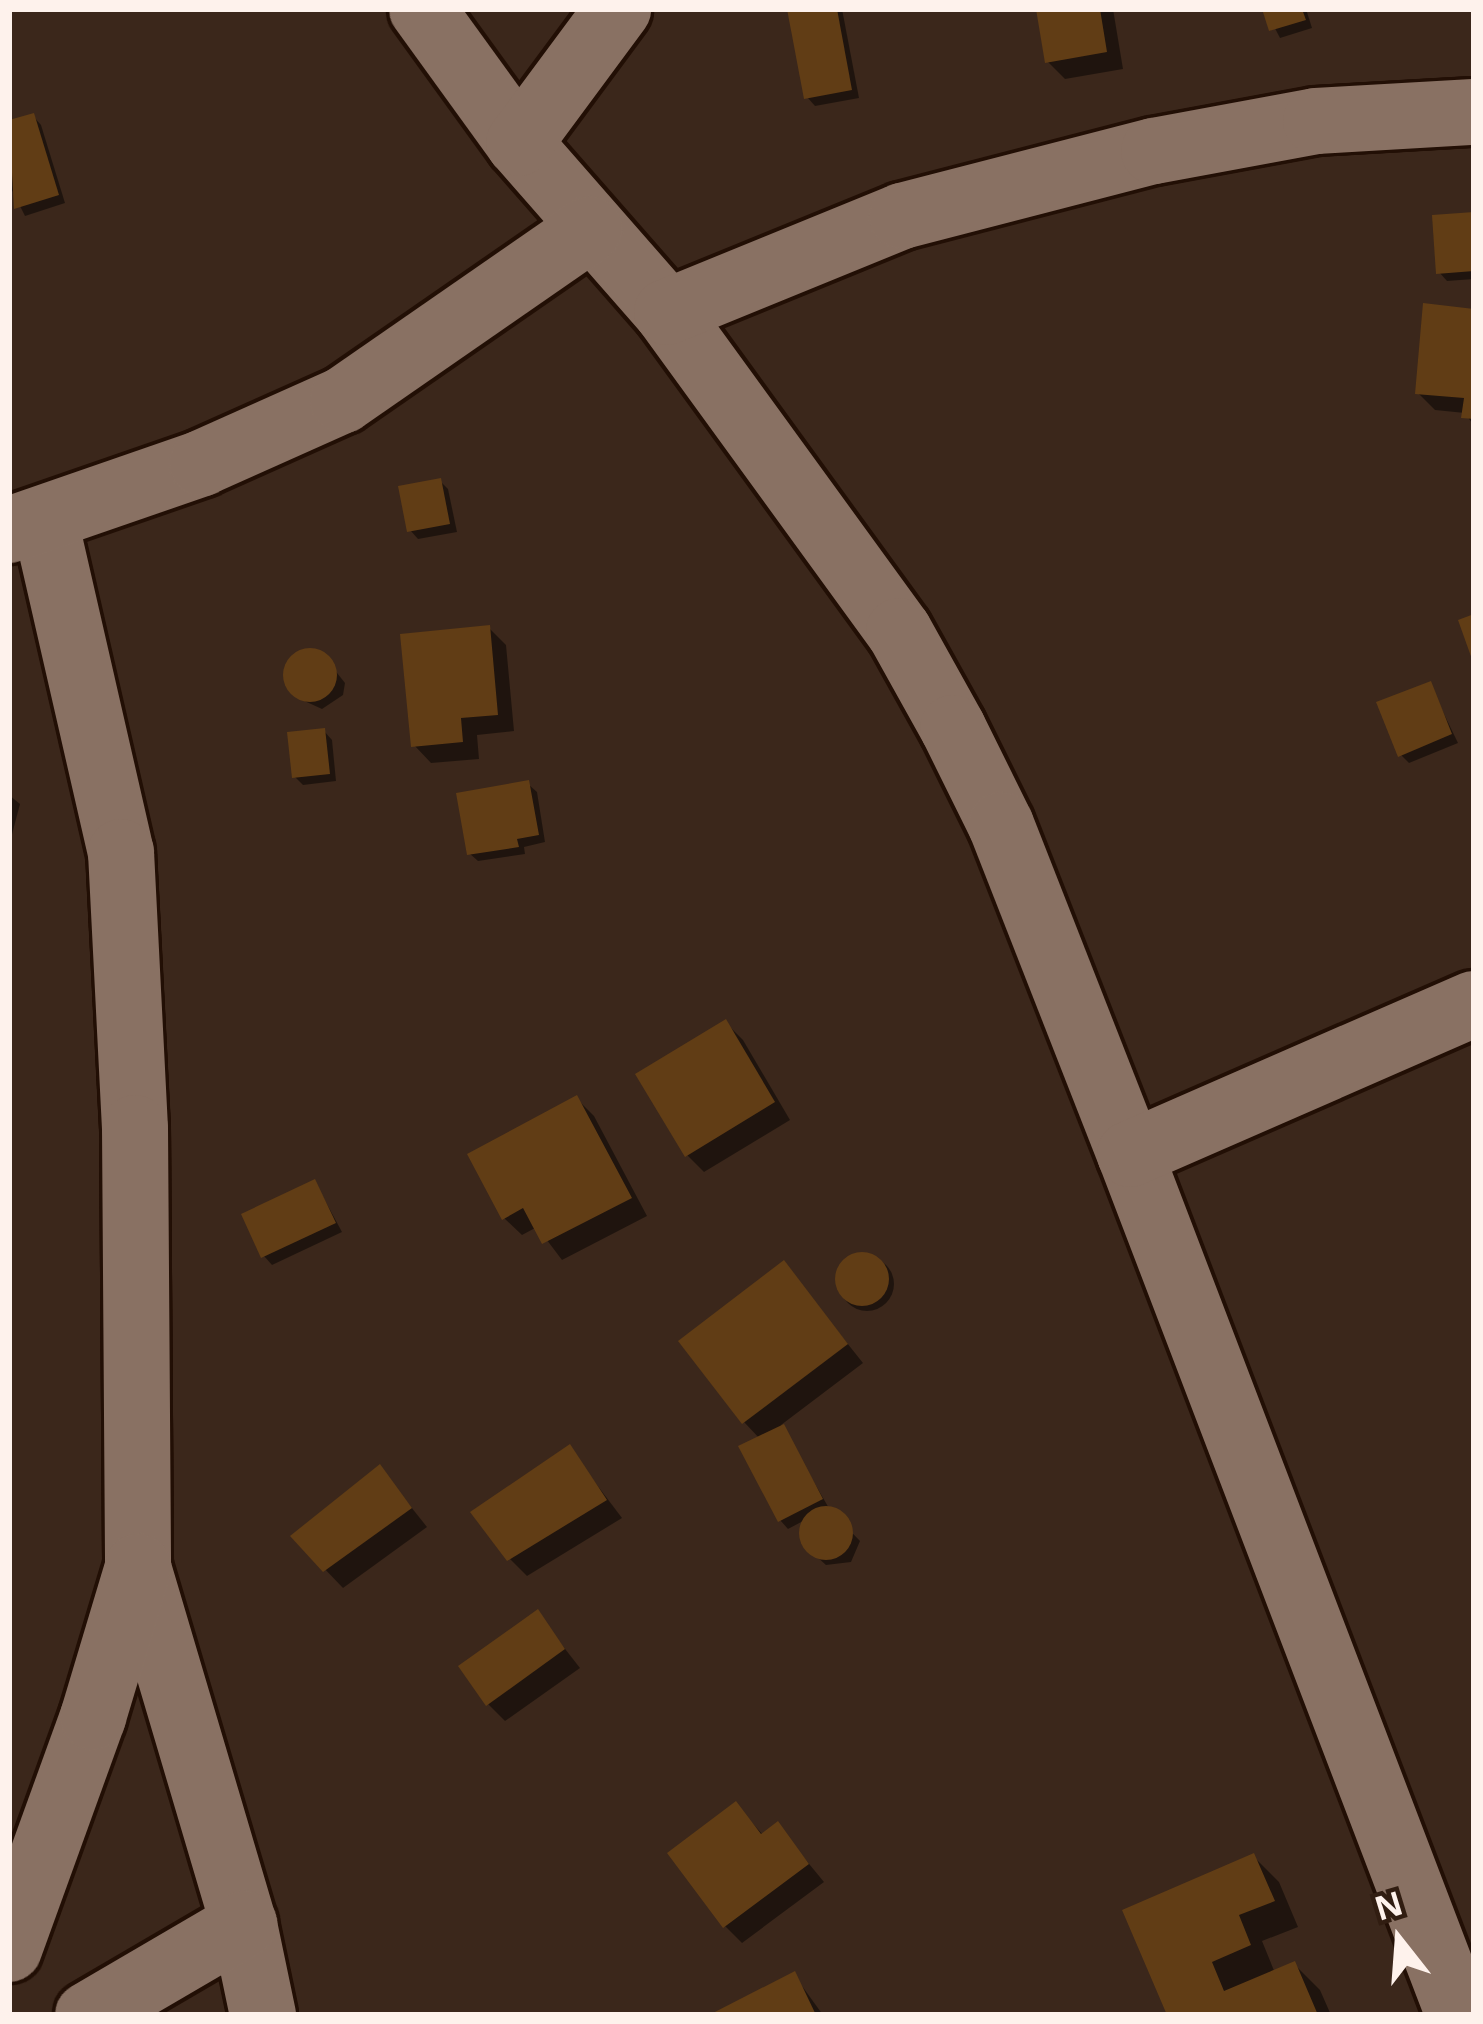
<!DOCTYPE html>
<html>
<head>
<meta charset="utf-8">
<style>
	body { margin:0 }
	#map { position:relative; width:1483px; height:2024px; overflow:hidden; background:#3b271b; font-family:"Open Sans",sans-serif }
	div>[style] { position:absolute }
	.shadow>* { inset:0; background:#0007 }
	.round { border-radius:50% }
	.building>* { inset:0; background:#613d15 }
	.roads { filter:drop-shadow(3px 0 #220f05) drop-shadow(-3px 0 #220f05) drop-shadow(0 3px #220f05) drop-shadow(0 -3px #220f05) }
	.minor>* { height:66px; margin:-33px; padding:0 33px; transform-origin:33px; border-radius:33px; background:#897163 }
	span { translate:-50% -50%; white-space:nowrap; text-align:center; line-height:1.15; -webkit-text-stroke:9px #311d11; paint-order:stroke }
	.frame { position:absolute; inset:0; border:12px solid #fef2ec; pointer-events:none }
	.north { position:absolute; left:1339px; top:1880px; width:120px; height:120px; -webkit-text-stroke:9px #311d11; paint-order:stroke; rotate:343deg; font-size:33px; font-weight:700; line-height:48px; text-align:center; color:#fef2ec }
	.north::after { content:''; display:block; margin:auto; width:42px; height:54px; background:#fef2ec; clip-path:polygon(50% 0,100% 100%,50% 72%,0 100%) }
</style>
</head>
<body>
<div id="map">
	<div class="shadow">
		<div style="clip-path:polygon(790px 9px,842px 9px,859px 98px,815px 106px,807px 97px)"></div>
		<div style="clip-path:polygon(1039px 9px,1113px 9px,1123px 69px,1065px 79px,1047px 61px)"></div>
		<div style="clip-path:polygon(1265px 9px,1306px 9px,1312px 28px,1280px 38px)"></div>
		<div style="clip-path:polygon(33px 116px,41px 125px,65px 203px,25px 216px,9px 184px,9px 124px)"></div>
		<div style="clip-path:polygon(1474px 215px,1474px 279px,1447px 281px,1439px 272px)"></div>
		<div style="clip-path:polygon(1474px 312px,1474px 426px,1465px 413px,1435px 410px,1418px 393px)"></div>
		<div style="clip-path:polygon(440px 481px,448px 489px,457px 532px,418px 539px,410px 530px)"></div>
		<div style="clip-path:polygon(489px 628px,506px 645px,514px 731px,477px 735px,479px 759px,431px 763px,414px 745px)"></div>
		<div style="clip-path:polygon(298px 654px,322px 654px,345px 683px,343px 695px,322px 709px,300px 699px,291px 690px,289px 663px)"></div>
		<div style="clip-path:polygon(1430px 685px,1458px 743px,1409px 763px,1401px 755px)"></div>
		<div style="clip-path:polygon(324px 731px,332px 740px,336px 781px,303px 785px,294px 776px)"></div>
		<div style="clip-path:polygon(528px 784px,537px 792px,545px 842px,524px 847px,525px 854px,478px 861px,469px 853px)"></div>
		<div style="clip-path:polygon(9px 795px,20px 804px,10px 842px,9px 842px)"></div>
		<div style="clip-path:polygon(726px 1023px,743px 1040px,790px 1120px,704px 1172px,687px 1155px)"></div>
		<div style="clip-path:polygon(577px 1099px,594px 1116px,647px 1216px,562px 1260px,537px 1227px,522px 1235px,504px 1218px)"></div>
		<div style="clip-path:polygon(315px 1182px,342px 1232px,272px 1265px,264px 1256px)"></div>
		<div class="round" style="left:840px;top:1257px;width:54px;height:54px"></div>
		<div style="clip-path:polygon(784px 1264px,863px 1363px,781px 1425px,830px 1510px,860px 1541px,851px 1562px,826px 1565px,806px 1547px,805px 1520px,788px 1529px,780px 1520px,760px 1439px,744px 1422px)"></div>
		<div style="clip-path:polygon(569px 1448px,622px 1518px,527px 1576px,510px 1559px)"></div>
		<div style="clip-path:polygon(380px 1468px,427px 1527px,343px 1588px,294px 1537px)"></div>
		<div style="clip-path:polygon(537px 1613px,580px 1668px,505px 1721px,488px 1704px)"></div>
		<div style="clip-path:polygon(736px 1805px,764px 1836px,777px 1825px,824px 1882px,742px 1943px,725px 1926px)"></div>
		<div style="clip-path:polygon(1254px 1857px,1279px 1882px,1298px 1927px,1262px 1941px,1275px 1973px,1295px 1965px,1320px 1990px,1331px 2015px,1170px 2015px)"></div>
		<div style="clip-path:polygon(794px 1975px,823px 2015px,716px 2015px)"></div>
	</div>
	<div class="building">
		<div style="clip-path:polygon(787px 9px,837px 9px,852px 90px,804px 99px)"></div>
		<div style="clip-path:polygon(1036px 9px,1100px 9px,1107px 52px,1045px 63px)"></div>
		<div style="clip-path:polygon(1262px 9px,1302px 9px,1306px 20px,1269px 31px)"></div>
		<div style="clip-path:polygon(34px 113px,59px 195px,14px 209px,9px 120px)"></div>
		<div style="clip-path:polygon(1474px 212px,1474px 271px,1436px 274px,1432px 215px)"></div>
		<div style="clip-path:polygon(1423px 303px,1474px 309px,1474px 419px,1461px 418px,1464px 398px,1415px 394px)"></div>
		<div style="clip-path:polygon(441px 478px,450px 524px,407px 532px,398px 486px)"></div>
		<div style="clip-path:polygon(1474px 614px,1474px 661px,1473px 662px,1458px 620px)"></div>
		<div style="clip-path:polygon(490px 625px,498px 715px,461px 718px,463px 742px,411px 747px,400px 634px)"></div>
		<div class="round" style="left:283px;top:648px;width:54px;height:54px"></div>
		<div style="clip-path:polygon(1431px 681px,1452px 734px,1398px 757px,1376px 702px)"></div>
		<div style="clip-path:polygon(325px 728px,330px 774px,292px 778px,287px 732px)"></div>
		<div style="clip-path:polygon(529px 780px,539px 835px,517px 839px,519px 847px,467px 855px,456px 793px)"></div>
		<div style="clip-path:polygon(726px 1019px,775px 1102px,685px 1157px,635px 1074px)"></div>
		<div style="clip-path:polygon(577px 1095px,632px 1198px,542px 1244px,523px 1208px,502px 1220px,467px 1154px)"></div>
		<div style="clip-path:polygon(315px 1179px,336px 1223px,261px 1258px,241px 1214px)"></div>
		<div class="round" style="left:835px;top:1252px;width:54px;height:54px"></div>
		<div style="clip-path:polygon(784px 1260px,848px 1344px,742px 1424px,678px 1341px)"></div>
		<div style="clip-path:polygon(784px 1424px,823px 1499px,778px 1522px,738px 1446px)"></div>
		<div style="clip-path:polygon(570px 1444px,607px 1500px,507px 1561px,470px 1512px)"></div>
		<div style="clip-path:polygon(380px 1464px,412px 1508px,323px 1572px,290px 1536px)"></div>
		<div class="round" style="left:799px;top:1506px;width:54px;height:54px"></div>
		<div style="clip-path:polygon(538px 1609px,565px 1649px,486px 1706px,458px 1666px)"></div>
		<div style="clip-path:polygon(736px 1801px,761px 1834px,778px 1821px,809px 1864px,723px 1928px,667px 1853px)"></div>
		<div style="clip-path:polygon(1254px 1853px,1275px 1901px,1239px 1915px,1251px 1945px,1212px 1962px,1224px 1991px,1295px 1961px,1318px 2015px,1167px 2015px,1122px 1910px)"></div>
		<div style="clip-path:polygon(795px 1971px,816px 2015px,709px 2015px)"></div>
	</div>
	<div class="roads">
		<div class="minor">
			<div style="left:422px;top:9px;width:165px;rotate:54.1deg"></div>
			<div style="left:519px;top:143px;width:225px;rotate:48.8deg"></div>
			<div style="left:667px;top:312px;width:394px;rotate:54deg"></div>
			<div style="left:899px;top:631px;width:111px;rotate:60.9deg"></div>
			<div style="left:953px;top:728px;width:108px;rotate:63.7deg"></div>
			<div style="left:1001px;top:825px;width:353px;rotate:68.6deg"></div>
			<div style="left:1130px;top:1154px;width:922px;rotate:69.09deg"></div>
			<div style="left:519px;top:143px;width:167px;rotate:-53.5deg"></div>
			<div style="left:667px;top:312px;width:254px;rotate:-22.2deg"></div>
			<div style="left:902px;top:216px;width:260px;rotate:-14.5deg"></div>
			<div style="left:1154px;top:151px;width:165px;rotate:-10.5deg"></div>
			<div style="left:1316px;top:121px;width:158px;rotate:-3.3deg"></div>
			<div style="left:45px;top:521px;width:340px;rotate:77.1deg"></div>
			<div style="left:121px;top:852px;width:276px;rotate:87.1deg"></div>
			<div style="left:135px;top:1128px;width:439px;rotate:89.6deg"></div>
			<div style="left:138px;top:1567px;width:372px;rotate:73.5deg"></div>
			<div style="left:244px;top:1924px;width:93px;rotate:78.2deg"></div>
			<div style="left:9px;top:530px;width:204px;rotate:-19.1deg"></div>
			<div style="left:202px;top:463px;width:154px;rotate:-24.1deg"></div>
			<div style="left:343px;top:400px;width:300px;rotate:-34.7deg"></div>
			<div style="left:1130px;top:1154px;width:375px;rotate:-23.6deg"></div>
			<div style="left:9px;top:1949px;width:247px;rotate:-70.1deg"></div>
			<div style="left:93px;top:1717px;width:157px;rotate:-73.3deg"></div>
			<div style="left:88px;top:2015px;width:181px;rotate:-30.3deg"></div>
		</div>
	</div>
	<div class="frame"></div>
	<div class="north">N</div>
</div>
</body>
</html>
